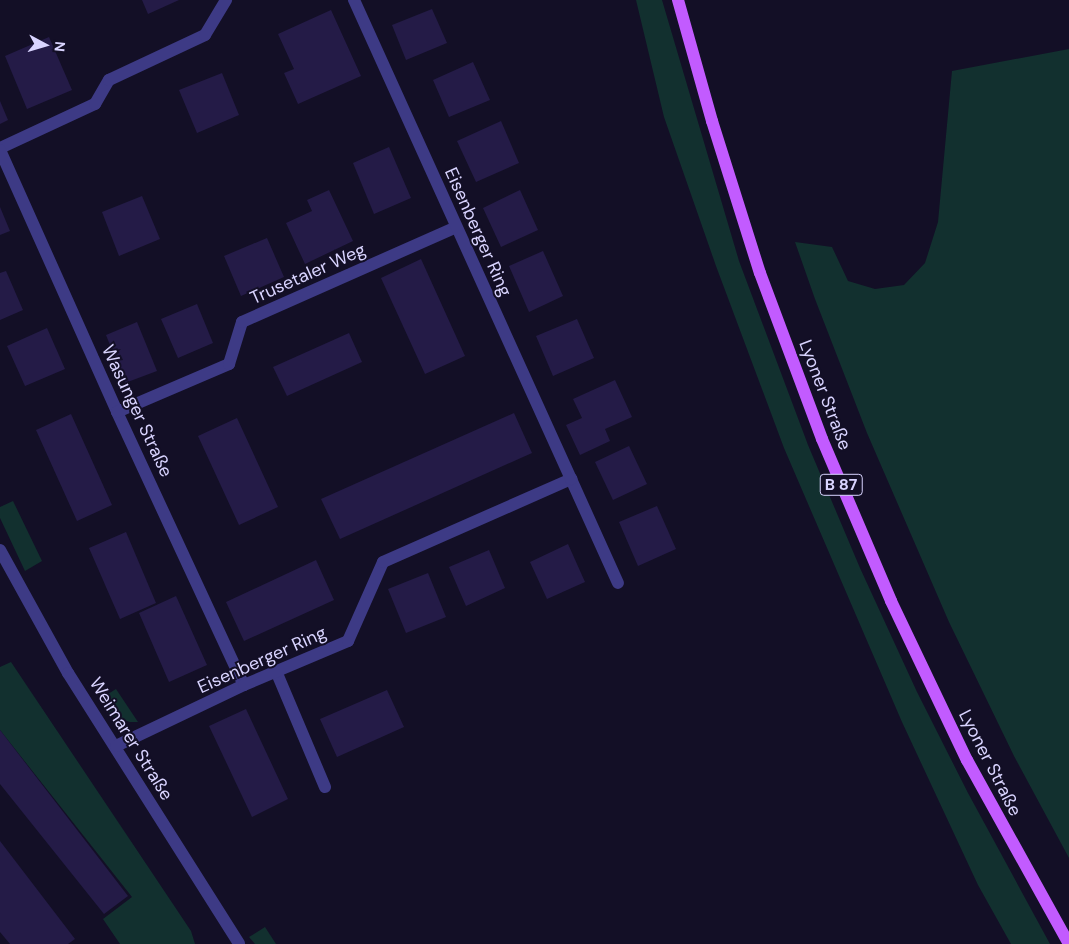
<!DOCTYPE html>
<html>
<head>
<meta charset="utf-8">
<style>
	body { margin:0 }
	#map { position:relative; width:1069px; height:944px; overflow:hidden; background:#130f26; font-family:"DM Sans",sans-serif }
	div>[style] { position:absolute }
	.green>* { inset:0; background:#12302f }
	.building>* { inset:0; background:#241b47 }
	.minor>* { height:12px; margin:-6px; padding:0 6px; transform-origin:6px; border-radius:6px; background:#3d3a85 }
	.primary>* { height:12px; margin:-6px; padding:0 6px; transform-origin:6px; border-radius:6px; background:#c25bff }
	span { translate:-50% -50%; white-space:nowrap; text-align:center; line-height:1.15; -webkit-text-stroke:4px #130f26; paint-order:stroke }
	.shield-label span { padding:1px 4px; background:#130f26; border:1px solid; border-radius:4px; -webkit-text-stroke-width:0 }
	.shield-label { font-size:16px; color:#d9d4ff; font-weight:700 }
	.street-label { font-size:18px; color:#d9d4ff }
	.north { position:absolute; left:20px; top:20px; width:50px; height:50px; -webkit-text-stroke:4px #130f26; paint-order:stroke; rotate:96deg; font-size:14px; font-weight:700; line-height:20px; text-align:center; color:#d9d4ff }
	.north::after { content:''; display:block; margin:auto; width:18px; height:22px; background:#d9d4ff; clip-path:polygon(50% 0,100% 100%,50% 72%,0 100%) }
</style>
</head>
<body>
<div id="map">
	<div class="green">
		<div style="clip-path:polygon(636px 0,662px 0,739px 261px,808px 445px,860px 568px,917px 692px,968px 793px,1050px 944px,1011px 944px,978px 885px,902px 722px,784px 448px,716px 266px,664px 117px)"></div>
		<div style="clip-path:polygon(1069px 49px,1069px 858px,1014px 756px,949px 622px,867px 433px,815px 299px,795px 242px,832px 247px,848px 281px,875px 289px,904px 285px,925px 263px,938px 222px,952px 71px)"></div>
		<div style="clip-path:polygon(13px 501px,42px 561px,25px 571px,0 518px,0 507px)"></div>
		<div style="clip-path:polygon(11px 662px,191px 931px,195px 944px,120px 944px,103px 919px,132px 897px,0 730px,0 667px)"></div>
		<div style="clip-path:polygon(116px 689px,138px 722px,130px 722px,111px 716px,100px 699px)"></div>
		<div style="clip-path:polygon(265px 927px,276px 944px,255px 944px,249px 937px)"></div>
	</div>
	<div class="building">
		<div style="clip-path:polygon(142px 0,179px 0,148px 14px)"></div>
		<div style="clip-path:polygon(432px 9px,447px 43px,406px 60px,392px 25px)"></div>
		<div style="clip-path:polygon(331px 10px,361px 76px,298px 104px,284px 73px,294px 69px,278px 34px)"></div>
		<div style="clip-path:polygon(49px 37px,72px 90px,27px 109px,5px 56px)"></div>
		<div style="clip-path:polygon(473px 62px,490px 100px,449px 117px,433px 80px)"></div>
		<div style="clip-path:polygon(222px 73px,239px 115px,197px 133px,179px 90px)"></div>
		<div style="clip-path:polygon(0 101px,8px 120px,0 124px)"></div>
		<div style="clip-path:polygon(501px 121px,519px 163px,476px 182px,457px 141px)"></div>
		<div style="clip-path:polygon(389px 147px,411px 198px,374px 214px,353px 163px)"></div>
		<div style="clip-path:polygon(329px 190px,353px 241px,305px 264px,286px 223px,312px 211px,307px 200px)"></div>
		<div style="clip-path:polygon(520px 190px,538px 230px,501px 247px,483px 208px)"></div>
		<div style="clip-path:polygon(142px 196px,160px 239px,119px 256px,102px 212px)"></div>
		<div style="clip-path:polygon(0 207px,10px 231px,0 235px)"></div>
		<div style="clip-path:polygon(267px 238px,284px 277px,241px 296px,224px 256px)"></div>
		<div style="clip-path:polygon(543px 251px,563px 296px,529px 312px,509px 266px)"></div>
		<div style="clip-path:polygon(421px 259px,465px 356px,425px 374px,381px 278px)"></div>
		<div style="clip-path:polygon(6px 271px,23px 310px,0 320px,0 273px)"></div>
		<div style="clip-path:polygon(197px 304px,213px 343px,178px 358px,161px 319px)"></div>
		<div style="clip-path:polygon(577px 319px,594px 358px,553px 376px,536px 336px)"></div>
		<div style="clip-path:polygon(137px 322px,157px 371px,125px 383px,106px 335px)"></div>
		<div style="clip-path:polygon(47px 328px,65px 369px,25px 386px,7px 346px)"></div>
		<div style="clip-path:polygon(349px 333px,362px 362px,287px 396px,273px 367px)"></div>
		<div style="clip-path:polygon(615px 380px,632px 417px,605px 429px,610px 441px,580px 455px,566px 425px,582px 418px,573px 399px)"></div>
		<div style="clip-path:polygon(514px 413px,532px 453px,340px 539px,321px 499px)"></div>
		<div style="clip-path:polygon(71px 414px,112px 505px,77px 521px,36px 430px)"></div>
		<div style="clip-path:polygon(237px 418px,278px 507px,239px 525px,198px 436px)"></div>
		<div style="clip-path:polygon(629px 446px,647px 484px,613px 500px,595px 462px)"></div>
		<div style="clip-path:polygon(657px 506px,676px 549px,638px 566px,619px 522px)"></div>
		<div style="clip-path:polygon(126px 532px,156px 603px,120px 619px,89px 548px)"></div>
		<div style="clip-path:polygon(568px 544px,585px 582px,547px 599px,530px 562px)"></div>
		<div style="clip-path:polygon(489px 550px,505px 588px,466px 606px,449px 567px)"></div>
		<div style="clip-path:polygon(316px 560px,334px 600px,244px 641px,226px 602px)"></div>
		<div style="clip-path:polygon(428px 573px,446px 617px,406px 633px,388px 589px)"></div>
		<div style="clip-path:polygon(176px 596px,207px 665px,169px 682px,139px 613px)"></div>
		<div style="clip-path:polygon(387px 690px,404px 727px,337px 757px,320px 719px)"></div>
		<div style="clip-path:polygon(246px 709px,288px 799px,252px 817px,209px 726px)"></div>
		<div style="clip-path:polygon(0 730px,128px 896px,104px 914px,0 784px)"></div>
		<div style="clip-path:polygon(0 841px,75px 939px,68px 944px,10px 944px,0 932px)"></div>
	</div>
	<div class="minor">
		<div style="left:0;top:148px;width:105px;rotate:-24.9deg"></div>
		<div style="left:95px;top:104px;width:28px;rotate:-60deg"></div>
		<div style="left:109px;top:80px;width:106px;rotate:-25.1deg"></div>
		<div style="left:205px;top:35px;width:41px;rotate:-59deg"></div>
		<div style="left:0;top:150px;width:287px;rotate:65.9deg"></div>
		<div style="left:117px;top:412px;width:301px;rotate:65.1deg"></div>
		<div style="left:117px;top:412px;width:122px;rotate:-23.2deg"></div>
		<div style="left:229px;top:364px;width:44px;rotate:-72.8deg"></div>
		<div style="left:242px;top:322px;width:234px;rotate:-23.9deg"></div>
		<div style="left:571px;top:479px;width:114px;rotate:65.7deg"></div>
		<div style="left:0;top:550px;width:141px;rotate:61.1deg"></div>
		<div style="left:68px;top:673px;width:320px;rotate:57.7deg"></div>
		<div style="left:276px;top:671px;width:126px;rotate:67.1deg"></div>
		<div style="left:116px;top:746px;width:142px;rotate:-25.5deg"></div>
		<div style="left:244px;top:685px;width:113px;rotate:-22.9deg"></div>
		<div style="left:348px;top:641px;width:86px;rotate:-66.1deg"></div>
		<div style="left:383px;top:562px;width:206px;rotate:-23.8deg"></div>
		<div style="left:571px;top:479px;width:526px;rotate:-114.37deg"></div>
	</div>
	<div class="primary">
		<div style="left:678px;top:0;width:126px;rotate:74.3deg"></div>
		<div style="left:712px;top:121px;width:159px;rotate:72.5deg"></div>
		<div style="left:760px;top:273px;width:177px;rotate:69.5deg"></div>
		<div style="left:822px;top:439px;width:176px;rotate:66.9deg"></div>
		<div style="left:891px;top:601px;width:176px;rotate:64.5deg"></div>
		<div style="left:967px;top:760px;width:210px;rotate:61deg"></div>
	</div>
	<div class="shield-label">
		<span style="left:841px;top:485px">B 87</span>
	</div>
	<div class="street-label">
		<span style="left:478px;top:232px;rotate:66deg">Eisenberger Ring</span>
		<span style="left:308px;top:274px;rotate:-24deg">Trusetaler Weg</span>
		<span style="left:825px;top:395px;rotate:69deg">Lyoner Straße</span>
		<span style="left:137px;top:411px;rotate:65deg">Wasunger Straße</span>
		<span style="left:262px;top:660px;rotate:-24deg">Eisenberger Ring</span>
		<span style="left:131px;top:739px;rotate:58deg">Weimarer Straße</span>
		<span style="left:990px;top:763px;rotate:63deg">Lyoner Straße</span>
	</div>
	<div class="north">N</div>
</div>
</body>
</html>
